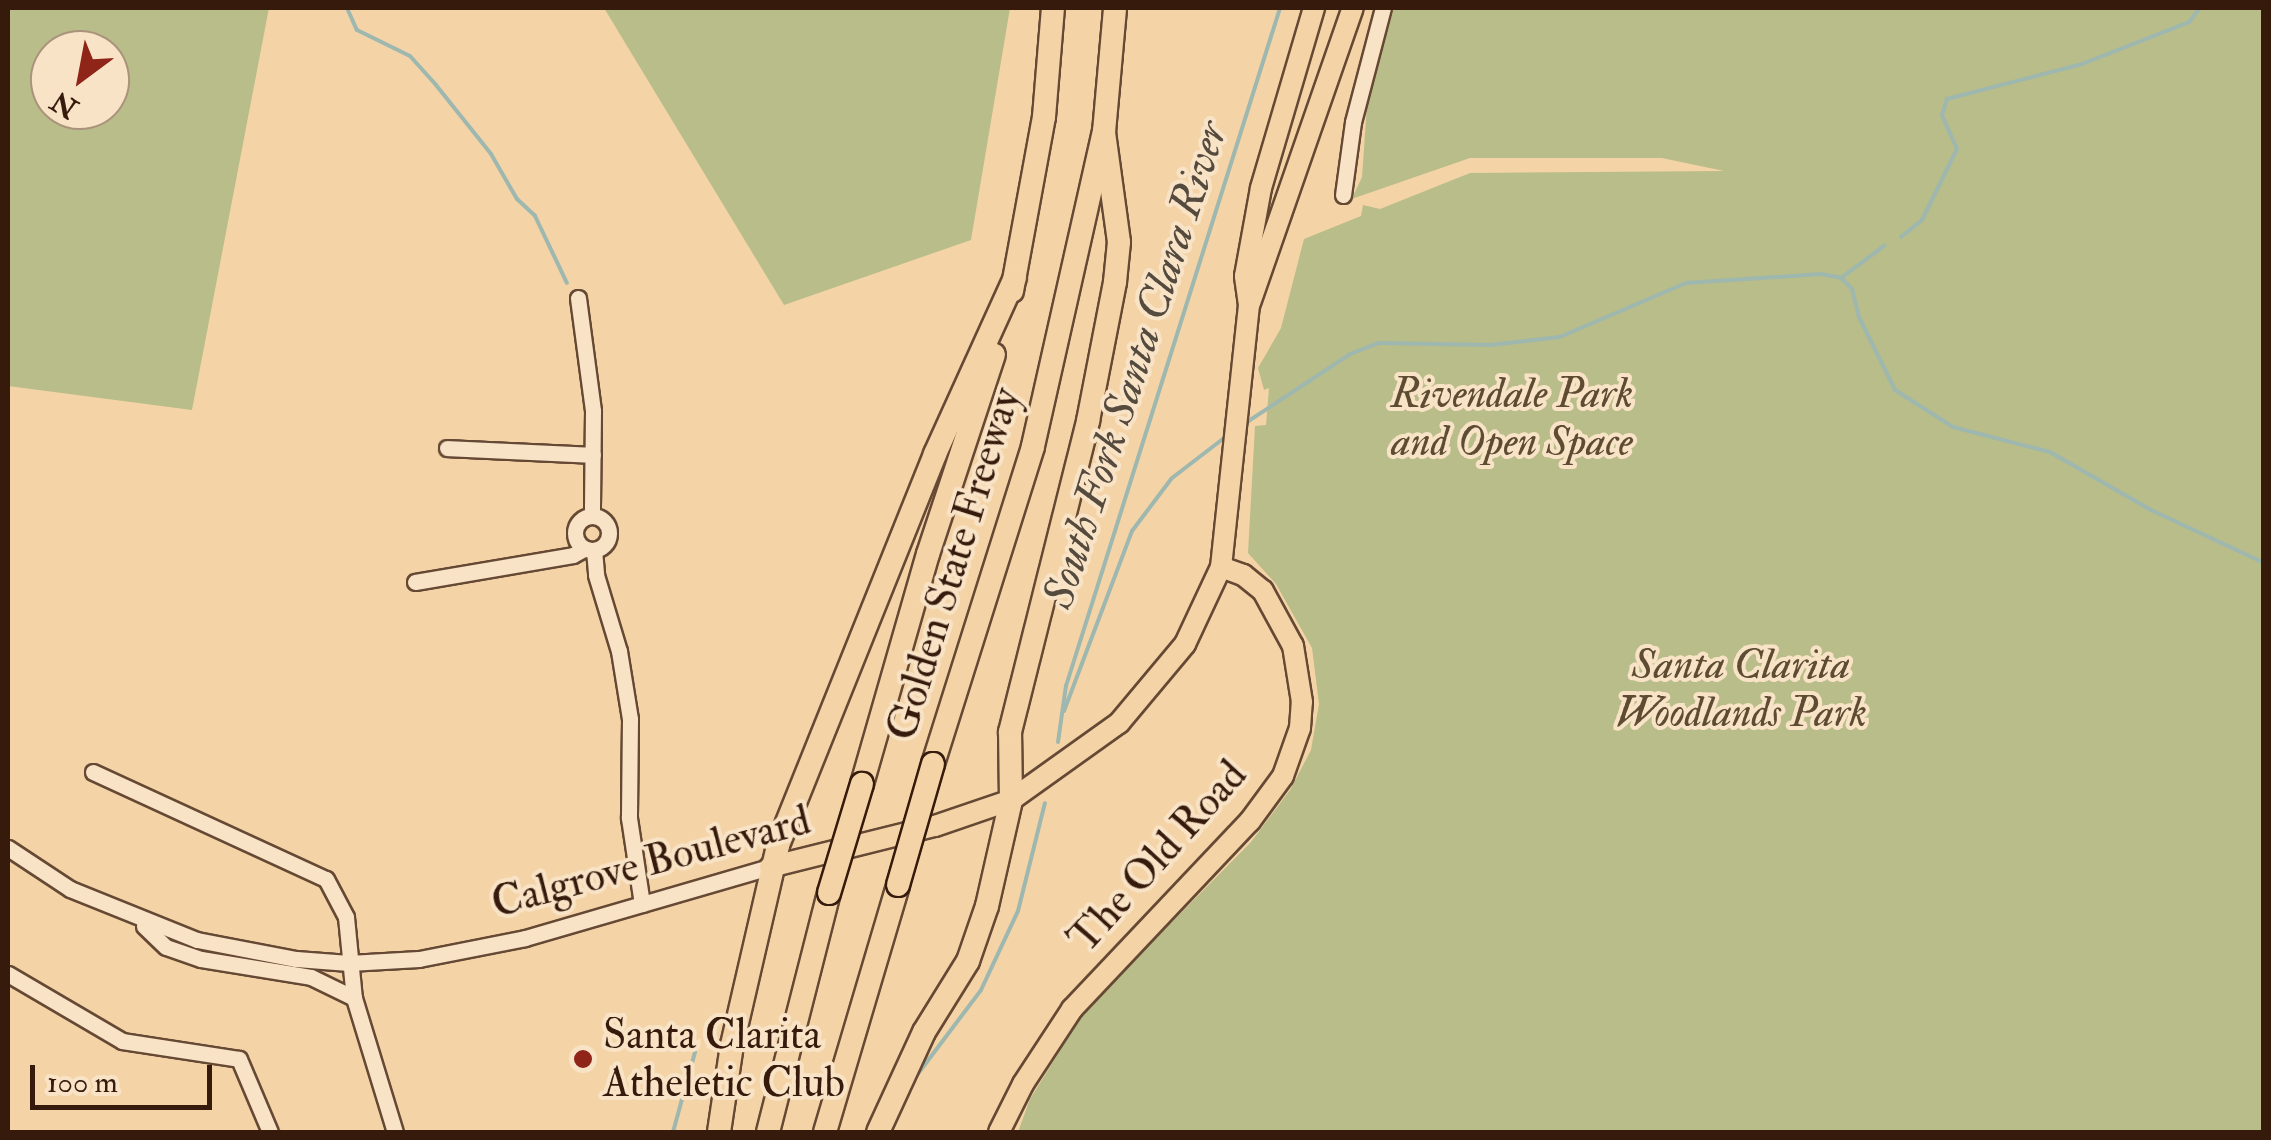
<!DOCTYPE html>
<html>
<head>
<meta charset="utf-8">
<style>
	body { margin:0 }
	#map { position:relative; width:2271px; height:1140px; overflow:hidden; background:#f4d4a7; font-family:"IM FELL Double Pica",serif }
	div>[style] { position:absolute }
	.green>* { inset:0; background:#b8bd89 }
	.stream>* { height:4px; margin:-2px; padding:0 2px; transform-origin:2px; border-radius:2px; background:#9eb7af }
	.roads { filter:drop-shadow(2px 0 #664934) drop-shadow(-2px 0 #664934) drop-shadow(0 2px #664934) drop-shadow(0 -2px #664934) }
	.minor>* { height:15px; margin:-7.5px; padding:0 7.5px; transform-origin:7.5px; border-radius:7.5px; background:#f8e3c6 }
	.minor>.ring { margin:-7.5px; padding:0; box-sizing:content-box; background:none; border:15px solid #f8e3c6; border-radius:50% }
	.major>* { height:20px; margin:-10px; padding:0 10px; transform-origin:10px; border-radius:10px; background:#f4d4a7 }
	.highway>* { height:22px; margin:-11px; padding:0 11px; transform-origin:11px; border-radius:11px; background:#f4d4a7 }
	.bridges { filter:drop-shadow(2px 0 #361b0d) drop-shadow(-2px 0 #361b0d) drop-shadow(0 2px #361b0d) drop-shadow(0 -2px #361b0d) }
	.highway-bridge>* { height:22px; margin:-11px; padding:0 11px; transform-origin:11px; border-radius:11px; background:#f4d4a7 }
	.dots>* { width:28px; height:28px; translate:-50% -50%; box-sizing:border-box; border:5px solid #f8e3c6; border-radius:50% }
	span { translate:-50% -50%; white-space:nowrap; text-align:center; line-height:1.15; -webkit-text-stroke:8px #f8e3c6; paint-order:stroke }
	.park-label { font-size:42px; color:#5d4c32; font-style:italic }
	.street-label { font-size:42px; color:#361b0d }
	.poi-label { font-size:42px; color:#361b0d }
	.left { translate:0 -50%; text-align:left }
	.water-label { font-size:45px; color:#554a3e; font-style:italic }
	.frame { position:absolute; inset:0; border:10px solid #361b0d; pointer-events:none }
	.north { position:absolute; left:30px; top:30px; width:100px; height:100px; box-sizing:border-box; background:#f8e3c6; border:2px solid #aa937c; border-radius:50%; rotate:212deg; font-size:28px; font-weight:700; line-height:40px; text-align:center; color:#361b0d }
	.north::after { content:''; display:block; margin:auto; width:35px; height:45px; background:#8f2418; clip-path:polygon(50% 0,100% 100%,50% 72%,0 100%) }
	.scale { position:absolute; left:30px; top:1065px; width:182px; height:45px; box-sizing:border-box; border:5px solid #361b0d; border-top:0; padding-left:12px; font-size:30px; line-height:35px; white-space:nowrap; color:#361b0d; -webkit-text-stroke:8px #f8e3c6; paint-order:stroke }
</style>
</head>
<body>
<div id="map">
	<div class="green">
		<div style="clip-path:polygon(evenodd,8px 8px,269px 8px,192px 410px,8px 386px,8px 8px,110px 50px,110px 110px,50px 110px,50px 50px,110px 50px)"></div>
		<div style="clip-path:polygon(604px 8px,1010px 8px,971px 240px,784px 305px)"></div>
		<div style="clip-path:polygon(1394px 8px,2263px 8px,2263px 1132px,1018px 1132px,1030px 1099px,1086px 1009px,1251px 842px,1290px 790px,1311px 750px,1319px 704px,1312px 648px,1276px 584px,1248px 553px,1255px 426px,1266px 425px,1269px 388px,1264px 390px,1258px 368px,1281px 328px,1304px 239px,1361px 216px,1363px 205px,1380px 209px,1470px 173px,1724px 171px,1662px 158px,1470px 158px,1340px 203px,1354px 194px,1362px 177px,1367px 105px)"></div>
	</div>
	<div class="stream">
		<div style="left:347px;top:8px;width:24px;rotate:66deg"></div>
		<div style="left:357px;top:30px;width:59px;rotate:26.1deg"></div>
		<div style="left:410px;top:56px;width:39px;rotate:48deg"></div>
		<div style="left:436px;top:85px;width:88px;rotate:51.4deg"></div>
		<div style="left:491px;top:154px;width:52px;rotate:60deg"></div>
		<div style="left:517px;top:199px;width:25px;rotate:43deg"></div>
		<div style="left:535px;top:216px;width:74px;rotate:64.5deg"></div>
		<div style="left:1901px;top:237px;width:27px;rotate:-39deg"></div>
		<div style="left:1922px;top:220px;width:79px;rotate:-63.8deg"></div>
		<div style="left:1957px;top:149px;width:37px;rotate:-114deg"></div>
		<div style="left:1942px;top:115px;width:17px;rotate:-73deg"></div>
		<div style="left:1947px;top:99px;width:139px;rotate:-14.5deg"></div>
		<div style="left:2082px;top:64px;width:115px;rotate:-21.4deg"></div>
		<div style="left:2189px;top:22px;width:18px;rotate:-52deg"></div>
		<div style="left:1841px;top:278px;width:54px;rotate:-36.7deg"></div>
		<div style="left:1244px;top:424px;width:127px;rotate:-33.4deg"></div>
		<div style="left:1350px;top:354px;width:31px;rotate:-21deg"></div>
		<div style="left:1379px;top:343px;width:111px;rotate:1deg"></div>
		<div style="left:1490px;top:345px;width:70px;rotate:-6.5deg"></div>
		<div style="left:1560px;top:337px;width:137px;rotate:-23.2deg"></div>
		<div style="left:1686px;top:283px;width:135px;rotate:-3.8deg"></div>
		<div style="left:1821px;top:274px;width:20px;rotate:11deg"></div>
		<div style="left:1841px;top:278px;width:16px;rotate:45deg"></div>
		<div style="left:1852px;top:289px;width:29px;rotate:76deg"></div>
		<div style="left:1859px;top:317px;width:81px;rotate:63.7deg"></div>
		<div style="left:1895px;top:390px;width:69px;rotate:32.5deg"></div>
		<div style="left:1953px;top:427px;width:100px;rotate:14.5deg"></div>
		<div style="left:2050px;top:452px;width:116px;rotate:29.9deg"></div>
		<div style="left:2151px;top:510px;width:125px;rotate:25.1deg"></div>
		<div style="left:1064px;top:711px;width:192px;rotate:-69.3deg"></div>
		<div style="left:1132px;top:531px;width:66px;rotate:-53deg"></div>
		<div style="left:1172px;top:478px;width:71px;rotate:-37.5deg"></div>
		<div style="left:1058px;top:742px;width:57px;rotate:-81.9deg"></div>
		<div style="left:1066px;top:686px;width:711px;rotate:-72.48deg"></div>
		<div style="left:914px;top:1079px;width:111px;rotate:-53deg"></div>
		<div style="left:981px;top:990px;width:87px;rotate:-64.9deg"></div>
		<div style="left:1018px;top:911px;width:111px;rotate:-76deg"></div>
		<div style="left:673px;top:1132px;width:83px;rotate:-74.6deg"></div>
	</div>
	<div class="roads">
		<div class="minor">
			<div style="left:1343px;top:195px;width:74px;rotate:-82.2deg"></div>
			<div style="left:1353px;top:122px;width:118px;rotate:-75.3deg"></div>
			<div style="left:578px;top:298px;width:114px;rotate:82.4deg"></div>
			<div style="left:593px;top:411px;width:104px;rotate:90.6deg"></div>
			<div style="left:447px;top:448px;width:146px;rotate:2.7deg"></div>
			<div class="ring" style="left:575px;top:516px;width:19px;height:19px"></div>
			<div style="left:594px;top:550px;width:25px;rotate:85deg"></div>
			<div style="left:596px;top:575px;width:79px;rotate:73.2deg"></div>
			<div style="left:619px;top:651px;width:69px;rotate:80.8deg"></div>
			<div style="left:630px;top:719px;width:99px;rotate:90.6deg"></div>
			<div style="left:629px;top:818px;width:87px;rotate:81.4deg"></div>
			<div style="left:415px;top:582px;width:160px;rotate:-9.7deg"></div>
			<div style="left:573px;top:555px;width:13px;rotate:-29deg"></div>
			<div style="left:93px;top:772px;width:256px;rotate:24.7deg"></div>
			<div style="left:326px;top:879px;width:43px;rotate:62.2deg"></div>
			<div style="left:346px;top:917px;width:81px;rotate:84.4deg"></div>
			<div style="left:354px;top:998px;width:140px;rotate:73deg"></div>
			<div style="left:8px;top:848px;width:74px;rotate:33.5deg"></div>
			<div style="left:70px;top:889px;width:137px;rotate:21.9deg"></div>
			<div style="left:197px;top:940px;width:101px;rotate:10.9deg"></div>
			<div style="left:296px;top:959px;width:53px;rotate:4.3deg"></div>
			<div style="left:349px;top:963px;width:70px;rotate:-3.3deg"></div>
			<div style="left:419px;top:959px;width:108px;rotate:-11.2deg"></div>
			<div style="left:525px;top:938px;width:255px;rotate:-16.2deg"></div>
			<div style="left:144px;top:926px;width:30px;rotate:44deg"></div>
			<div style="left:166px;top:947px;width:37px;rotate:19deg"></div>
			<div style="left:201px;top:959px;width:111px;rotate:9.3deg"></div>
			<div style="left:311px;top:977px;width:48px;rotate:26deg"></div>
			<div style="left:8px;top:974px;width:132px;rotate:30.4deg"></div>
			<div style="left:122px;top:1041px;width:118px;rotate:8.7deg"></div>
			<div style="left:239px;top:1059px;width:79px;rotate:67deg"></div>
		</div>
		<div class="major">
			<div style="left:1250px;top:303px;width:312px;rotate:-70.8deg"></div>
			<div style="left:770px;top:867px;width:170px;rotate:-14deg"></div>
			<div style="left:935px;top:826px;width:80px;rotate:-18.9deg"></div>
			<div style="left:1011px;top:800px;width:133px;rotate:-35.5deg"></div>
			<div style="left:1119px;top:723px;width:103px;rotate:-50.1deg"></div>
			<div style="left:1185px;top:644px;width:85px;rotate:-64.9deg"></div>
			<div style="left:1221px;top:567px;width:263px;rotate:-83.9deg"></div>
			<div style="left:1249px;top:305px;width:29px;rotate:-98deg"></div>
			<div style="left:1245px;top:276px;width:89px;rotate:-79.7deg"></div>
			<div style="left:1261px;top:188px;width:188px;rotate:-73.6deg"></div>
			<div style="left:999px;top:1132px;width:54px;rotate:-63.4deg"></div>
			<div style="left:1023px;top:1084px;width:90px;rotate:-56.8deg"></div>
			<div style="left:1072px;top:1009px;width:259px;rotate:-46.6deg"></div>
			<div style="left:1250px;top:821px;width:56px;rotate:-53.7deg"></div>
			<div style="left:1283px;top:776px;width:51px;rotate:-70.5deg"></div>
			<div style="left:1300px;top:728px;width:26px;rotate:-86deg"></div>
			<div style="left:1302px;top:702px;width:57px;rotate:-99.1deg"></div>
			<div style="left:1293px;top:646px;width:63px;rotate:-118.6deg"></div>
			<div style="left:1263px;top:591px;width:26px;rotate:-141deg"></div>
			<div style="left:1243px;top:575px;width:23px;rotate:-160deg"></div>
		</div>
		<div class="highway">
			<div style="left:1012px;top:291px;width:177px;rotate:-79.6deg"></div>
			<div style="left:1044px;top:117px;width:109px;rotate:-85.3deg"></div>
			<div style="left:933px;top:764px;width:333px;rotate:-72.5deg"></div>
			<div style="left:1033px;top:446px;width:322px;rotate:-77.3deg"></div>
			<div style="left:1104px;top:132px;width:124px;rotate:-84.9deg"></div>
			<div style="left:862px;top:784px;width:239px;rotate:-74deg"></div>
			<div style="left:928px;top:554px;width:210px;rotate:-71.7deg"></div>
			<div style="left:719px;top:1132px;width:88px;rotate:-81.5deg"></div>
			<div style="left:732px;top:1045px;width:205px;rotate:-77deg"></div>
			<div style="left:778px;top:845px;width:421px;rotate:-68.1deg"></div>
			<div style="left:935px;top:454px;width:193px;rotate:-65.6deg"></div>
			<div style="left:768px;top:1132px;width:247px;rotate:-75.7deg"></div>
			<div style="left:825px;top:1132px;width:258px;rotate:-73.5deg"></div>
			<div style="left:878px;top:1132px;width:110px;rotate:-65.3deg"></div>
			<div style="left:924px;top:1032px;width:84px;rotate:-58.2deg"></div>
			<div style="left:968px;top:961px;width:58px;rotate:-70.9deg"></div>
			<div style="left:987px;top:906px;width:109px;rotate:-77.2deg"></div>
			<div style="left:1011px;top:800px;width:68px;rotate:-90.8deg"></div>
			<div style="left:1010px;top:732px;width:321px;rotate:-75.9deg"></div>
			<div style="left:1088px;top:421px;width:142px;rotate:-79deg"></div>
			<div style="left:1115px;top:282px;width:40px;rotate:-84.3deg"></div>
			<div style="left:1119px;top:242px;width:111px;rotate:-97.8deg"></div>
		</div>
	</div>
	<div class="bridges">
		<div class="highway-bridge">
			<div style="left:898px;top:885px;width:126px;rotate:-73.9deg"></div>
			<div style="left:829px;top:893px;width:114px;rotate:-73.2deg"></div>
		</div>
	</div>
	<div class="dots">
		<div style="left:583px;top:1059px;background:#8f2418"></div>
	</div>
	<div class="park-label">
		<span style="left:1512px;top:418px">Rivendale Park<br>and Open Space</span>
		<span style="left:1741px;top:689px">Santa Clarita<br>Woodlands Park</span>
	</div>
	<div class="street-label">
		<span style="left:954px;top:564px;rotate:-73deg">Golden State Freeway</span>
		<span style="left:1158px;top:857px;rotate:-48deg">The Old Road</span>
		<span style="left:651px;top:862px;rotate:-15deg">Calgrove Boulevard</span>
	</div>
	<div class="poi-label">
		<span class="left" style="left:603px;top:1059px">Santa Clarita<br>Atheletic Club</span>
	</div>
	<div class="water-label">
		<span style="left:1136px;top:365px;rotate:-72deg">South Fork Santa Clara River</span>
	</div>
	<div class="frame"></div>
	<div class="north">N</div>
	<div class="scale">100 m</div>
</div>
</body>
</html>
